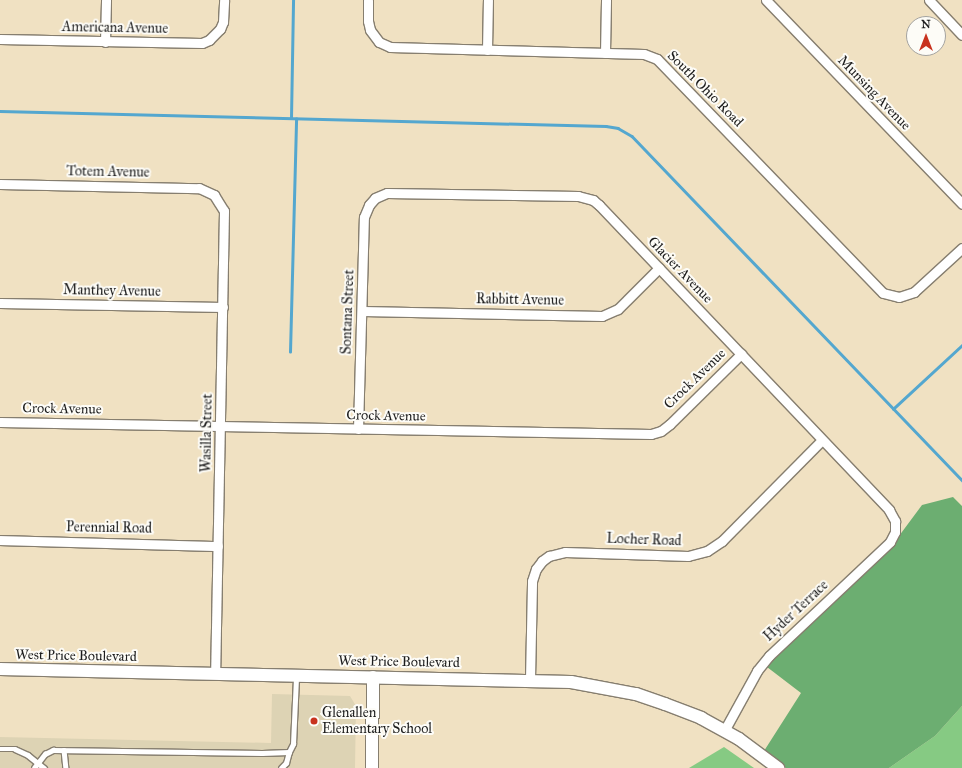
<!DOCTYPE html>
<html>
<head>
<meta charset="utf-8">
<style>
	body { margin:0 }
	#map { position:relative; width:962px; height:768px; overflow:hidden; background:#f0e1c2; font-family:"IM FELL Great Primer",serif }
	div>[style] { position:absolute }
	.built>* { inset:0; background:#ddd3b4 }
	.green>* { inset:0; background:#86ca83 }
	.forest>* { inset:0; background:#6cae71 }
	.stream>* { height:2.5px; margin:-1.25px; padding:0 1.25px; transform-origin:1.25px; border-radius:1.25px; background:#54a7cf }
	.roads { filter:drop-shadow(1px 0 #867e6f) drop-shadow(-1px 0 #867e6f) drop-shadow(0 1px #867e6f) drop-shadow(0 -1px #867e6f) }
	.lane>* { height:4.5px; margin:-2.25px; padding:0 2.25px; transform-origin:2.25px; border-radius:2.25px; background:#fff }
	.street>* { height:9px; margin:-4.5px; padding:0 4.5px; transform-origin:4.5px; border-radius:4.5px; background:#fff }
	.secondary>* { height:12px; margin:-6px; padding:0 6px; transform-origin:6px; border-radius:6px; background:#fff }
	.dots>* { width:11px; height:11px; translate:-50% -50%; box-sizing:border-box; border:2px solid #fdfcf7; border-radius:50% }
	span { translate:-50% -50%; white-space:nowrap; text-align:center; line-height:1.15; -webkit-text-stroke:4px #fdfcf7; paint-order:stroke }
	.street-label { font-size:14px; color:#1c1c1c }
	.poi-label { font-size:14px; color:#1c1c1c }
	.left { translate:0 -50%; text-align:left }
	.north { position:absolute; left:906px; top:16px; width:40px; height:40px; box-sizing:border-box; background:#fdfcf7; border:1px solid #a3a29f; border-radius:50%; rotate:0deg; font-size:11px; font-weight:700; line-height:16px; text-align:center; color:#1c1c1c }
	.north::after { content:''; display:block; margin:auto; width:14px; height:18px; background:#c8321e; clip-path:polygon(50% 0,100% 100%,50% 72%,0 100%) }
</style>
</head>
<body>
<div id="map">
	<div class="built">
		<div style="clip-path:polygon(272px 694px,350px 696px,356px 706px,355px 768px,0 768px,0 737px,271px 743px)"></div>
	</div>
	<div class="green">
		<div style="clip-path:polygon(962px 706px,962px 768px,889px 768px,935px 736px)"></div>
		<div style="clip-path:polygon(724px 747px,754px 768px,689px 768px)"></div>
	</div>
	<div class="forest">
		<div style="clip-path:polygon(953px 497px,962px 506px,962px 706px,935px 736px,889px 768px,786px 768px,764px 751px,801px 693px,767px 667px,776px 656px,893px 546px,899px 536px,922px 505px)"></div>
	</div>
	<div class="stream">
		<div style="left:0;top:111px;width:606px;rotate:1.42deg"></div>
		<div style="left:606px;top:126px;width:12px;rotate:9deg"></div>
		<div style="left:618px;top:128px;width:16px;rotate:30deg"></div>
		<div style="left:632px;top:136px;width:477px;rotate:46.2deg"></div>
		<div style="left:291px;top:118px;width:118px;rotate:-89deg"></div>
		<div style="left:290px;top:352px;width:233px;rotate:-88.5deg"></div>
		<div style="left:893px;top:409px;width:94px;rotate:-42.8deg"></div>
	</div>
	<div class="roads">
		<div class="lane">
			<div style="left:0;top:749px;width:15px"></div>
			<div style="left:15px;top:749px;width:14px;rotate:25deg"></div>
			<div style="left:28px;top:755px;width:21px;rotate:39deg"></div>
			<div style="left:64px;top:750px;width:18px;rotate:84deg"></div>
			<div style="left:34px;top:768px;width:18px;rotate:-52deg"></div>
			<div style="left:45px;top:754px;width:9px;rotate:-27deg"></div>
			<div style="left:53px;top:750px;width:209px;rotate:0.8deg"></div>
			<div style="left:262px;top:753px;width:27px;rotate:-2deg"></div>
			<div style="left:289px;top:752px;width:9px;rotate:-63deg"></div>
			<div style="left:293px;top:744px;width:67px;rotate:-87.4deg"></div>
			<div style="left:281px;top:768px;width:7px;rotate:-45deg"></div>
			<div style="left:286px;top:763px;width:11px;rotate:-75deg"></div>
		</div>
		<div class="street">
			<div style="left:368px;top:0;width:21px;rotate:90deg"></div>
			<div style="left:368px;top:21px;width:9px;rotate:77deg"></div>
			<div style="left:370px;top:30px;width:15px;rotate:53deg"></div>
			<div style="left:379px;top:42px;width:12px;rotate:24deg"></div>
			<div style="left:390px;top:47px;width:254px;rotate:1.6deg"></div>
			<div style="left:644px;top:54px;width:14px;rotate:21deg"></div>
			<div style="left:657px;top:59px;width:325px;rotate:46deg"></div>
			<div style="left:883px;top:293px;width:16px;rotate:14deg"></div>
			<div style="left:899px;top:297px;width:16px;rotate:-18deg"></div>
			<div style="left:914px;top:292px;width:65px;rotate:-42.5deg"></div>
			<div style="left:766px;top:0;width:283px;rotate:46.1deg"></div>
			<div style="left:929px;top:0;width:48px;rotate:46.7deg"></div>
			<div style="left:0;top:39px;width:202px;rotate:1.1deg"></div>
			<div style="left:202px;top:43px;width:8px;rotate:-23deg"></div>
			<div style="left:209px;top:40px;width:16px;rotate:-45deg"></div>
			<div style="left:220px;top:29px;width:8px;rotate:-67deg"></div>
			<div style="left:223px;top:22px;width:22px;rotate:-87deg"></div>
			<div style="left:105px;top:42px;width:42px;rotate:-88.6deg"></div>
			<div style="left:487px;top:50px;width:50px;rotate:-88.9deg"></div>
			<div style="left:605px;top:53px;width:53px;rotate:-88.9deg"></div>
			<div style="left:0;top:184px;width:199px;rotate:1.2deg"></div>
			<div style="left:199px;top:188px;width:17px;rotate:25deg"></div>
			<div style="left:214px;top:195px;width:19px;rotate:58deg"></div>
			<div style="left:224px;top:211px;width:463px;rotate:91.1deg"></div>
			<div style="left:0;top:303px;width:223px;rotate:1deg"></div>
			<div style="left:363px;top:311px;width:239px;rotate:1.2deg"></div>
			<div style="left:602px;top:316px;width:17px;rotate:-24deg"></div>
			<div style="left:618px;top:309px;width:58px;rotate:-45deg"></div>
			<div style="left:0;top:422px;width:651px;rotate:1.06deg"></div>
			<div style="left:651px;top:434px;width:10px;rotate:-17deg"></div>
			<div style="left:661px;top:431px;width:11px;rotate:-38deg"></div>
			<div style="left:670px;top:424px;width:100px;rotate:-44.6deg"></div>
			<div style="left:358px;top:429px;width:212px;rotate:-88.4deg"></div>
			<div style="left:364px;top:217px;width:13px;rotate:-67deg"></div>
			<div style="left:369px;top:205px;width:9px;rotate:-49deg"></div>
			<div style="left:375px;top:198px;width:13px;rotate:-23deg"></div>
			<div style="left:387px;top:193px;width:191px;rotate:0.9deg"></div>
			<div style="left:578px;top:196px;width:16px;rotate:15deg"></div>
			<div style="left:593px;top:200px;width:8px;rotate:40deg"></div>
			<div style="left:599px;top:205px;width:421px;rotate:46.4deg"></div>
			<div style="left:889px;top:510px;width:13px;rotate:61deg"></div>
			<div style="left:895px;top:521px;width:11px;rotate:90deg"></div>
			<div style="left:895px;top:532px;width:11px;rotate:117deg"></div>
			<div style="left:890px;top:542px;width:166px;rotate:136.7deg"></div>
			<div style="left:769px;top:656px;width:19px;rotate:129deg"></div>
			<div style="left:757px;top:671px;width:68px;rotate:118.8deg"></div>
			<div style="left:0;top:540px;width:218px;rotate:1.6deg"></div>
			<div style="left:530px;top:679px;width:98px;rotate:-88.8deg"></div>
			<div style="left:532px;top:581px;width:13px;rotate:-72deg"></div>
			<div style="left:536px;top:569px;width:10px;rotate:-53deg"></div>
			<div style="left:542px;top:561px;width:9px;rotate:-36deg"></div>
			<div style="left:549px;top:556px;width:16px;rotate:-14deg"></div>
			<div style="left:565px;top:552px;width:123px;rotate:1.9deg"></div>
			<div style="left:688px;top:556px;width:20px;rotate:-15deg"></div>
			<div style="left:707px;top:551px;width:18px;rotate:-34deg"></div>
			<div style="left:722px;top:541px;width:142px;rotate:-45.3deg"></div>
		</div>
		<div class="secondary">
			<div style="left:0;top:669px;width:571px;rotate:1.3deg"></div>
			<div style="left:571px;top:682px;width:66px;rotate:10.5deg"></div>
			<div style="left:636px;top:694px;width:31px;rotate:19deg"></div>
			<div style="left:665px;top:704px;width:39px;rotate:21deg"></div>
			<div style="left:701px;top:718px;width:43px;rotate:28.9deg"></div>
			<div style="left:739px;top:739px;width:49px;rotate:36.6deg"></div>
			<div style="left:372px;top:768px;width:91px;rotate:-89.4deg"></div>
		</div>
	</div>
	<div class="dots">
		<div style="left:314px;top:721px;background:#c8321e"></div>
	</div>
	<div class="street-label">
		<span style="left:115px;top:28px;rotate:1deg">Americana Avenue</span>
		<span style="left:705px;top:89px;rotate:45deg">South Ohio Road</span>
		<span style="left:874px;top:93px;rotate:46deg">Munsing Avenue</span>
		<span style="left:108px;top:172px;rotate:1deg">Totem Avenue</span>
		<span style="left:680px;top:270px;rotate:46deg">Glacier Avenue</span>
		<span style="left:112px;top:291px;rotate:1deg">Manthey Avenue</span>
		<span style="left:520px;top:300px;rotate:1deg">Rabbitt Avenue</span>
		<span style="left:348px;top:312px;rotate:-88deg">Sontana Street</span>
		<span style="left:695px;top:379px;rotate:-44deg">Crock Avenue</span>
		<span style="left:62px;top:409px;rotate:1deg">Crock Avenue</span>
		<span style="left:386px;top:416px;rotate:1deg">Crock Avenue</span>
		<span style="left:207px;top:433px;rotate:-89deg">Wasilla Street</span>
		<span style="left:109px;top:528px;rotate:1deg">Perennial Road</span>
		<span style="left:644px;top:540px;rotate:2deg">Locher Road</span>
		<span style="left:796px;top:611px;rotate:-43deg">Hyder Terrace</span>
		<span style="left:76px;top:656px;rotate:1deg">West Price Boulevard</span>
		<span style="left:399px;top:662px;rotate:1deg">West Price Boulevard</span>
	</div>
	<div class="poi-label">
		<span class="left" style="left:322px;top:721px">Glenallen<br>Elementary School</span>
	</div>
	<div class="north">N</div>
</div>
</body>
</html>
